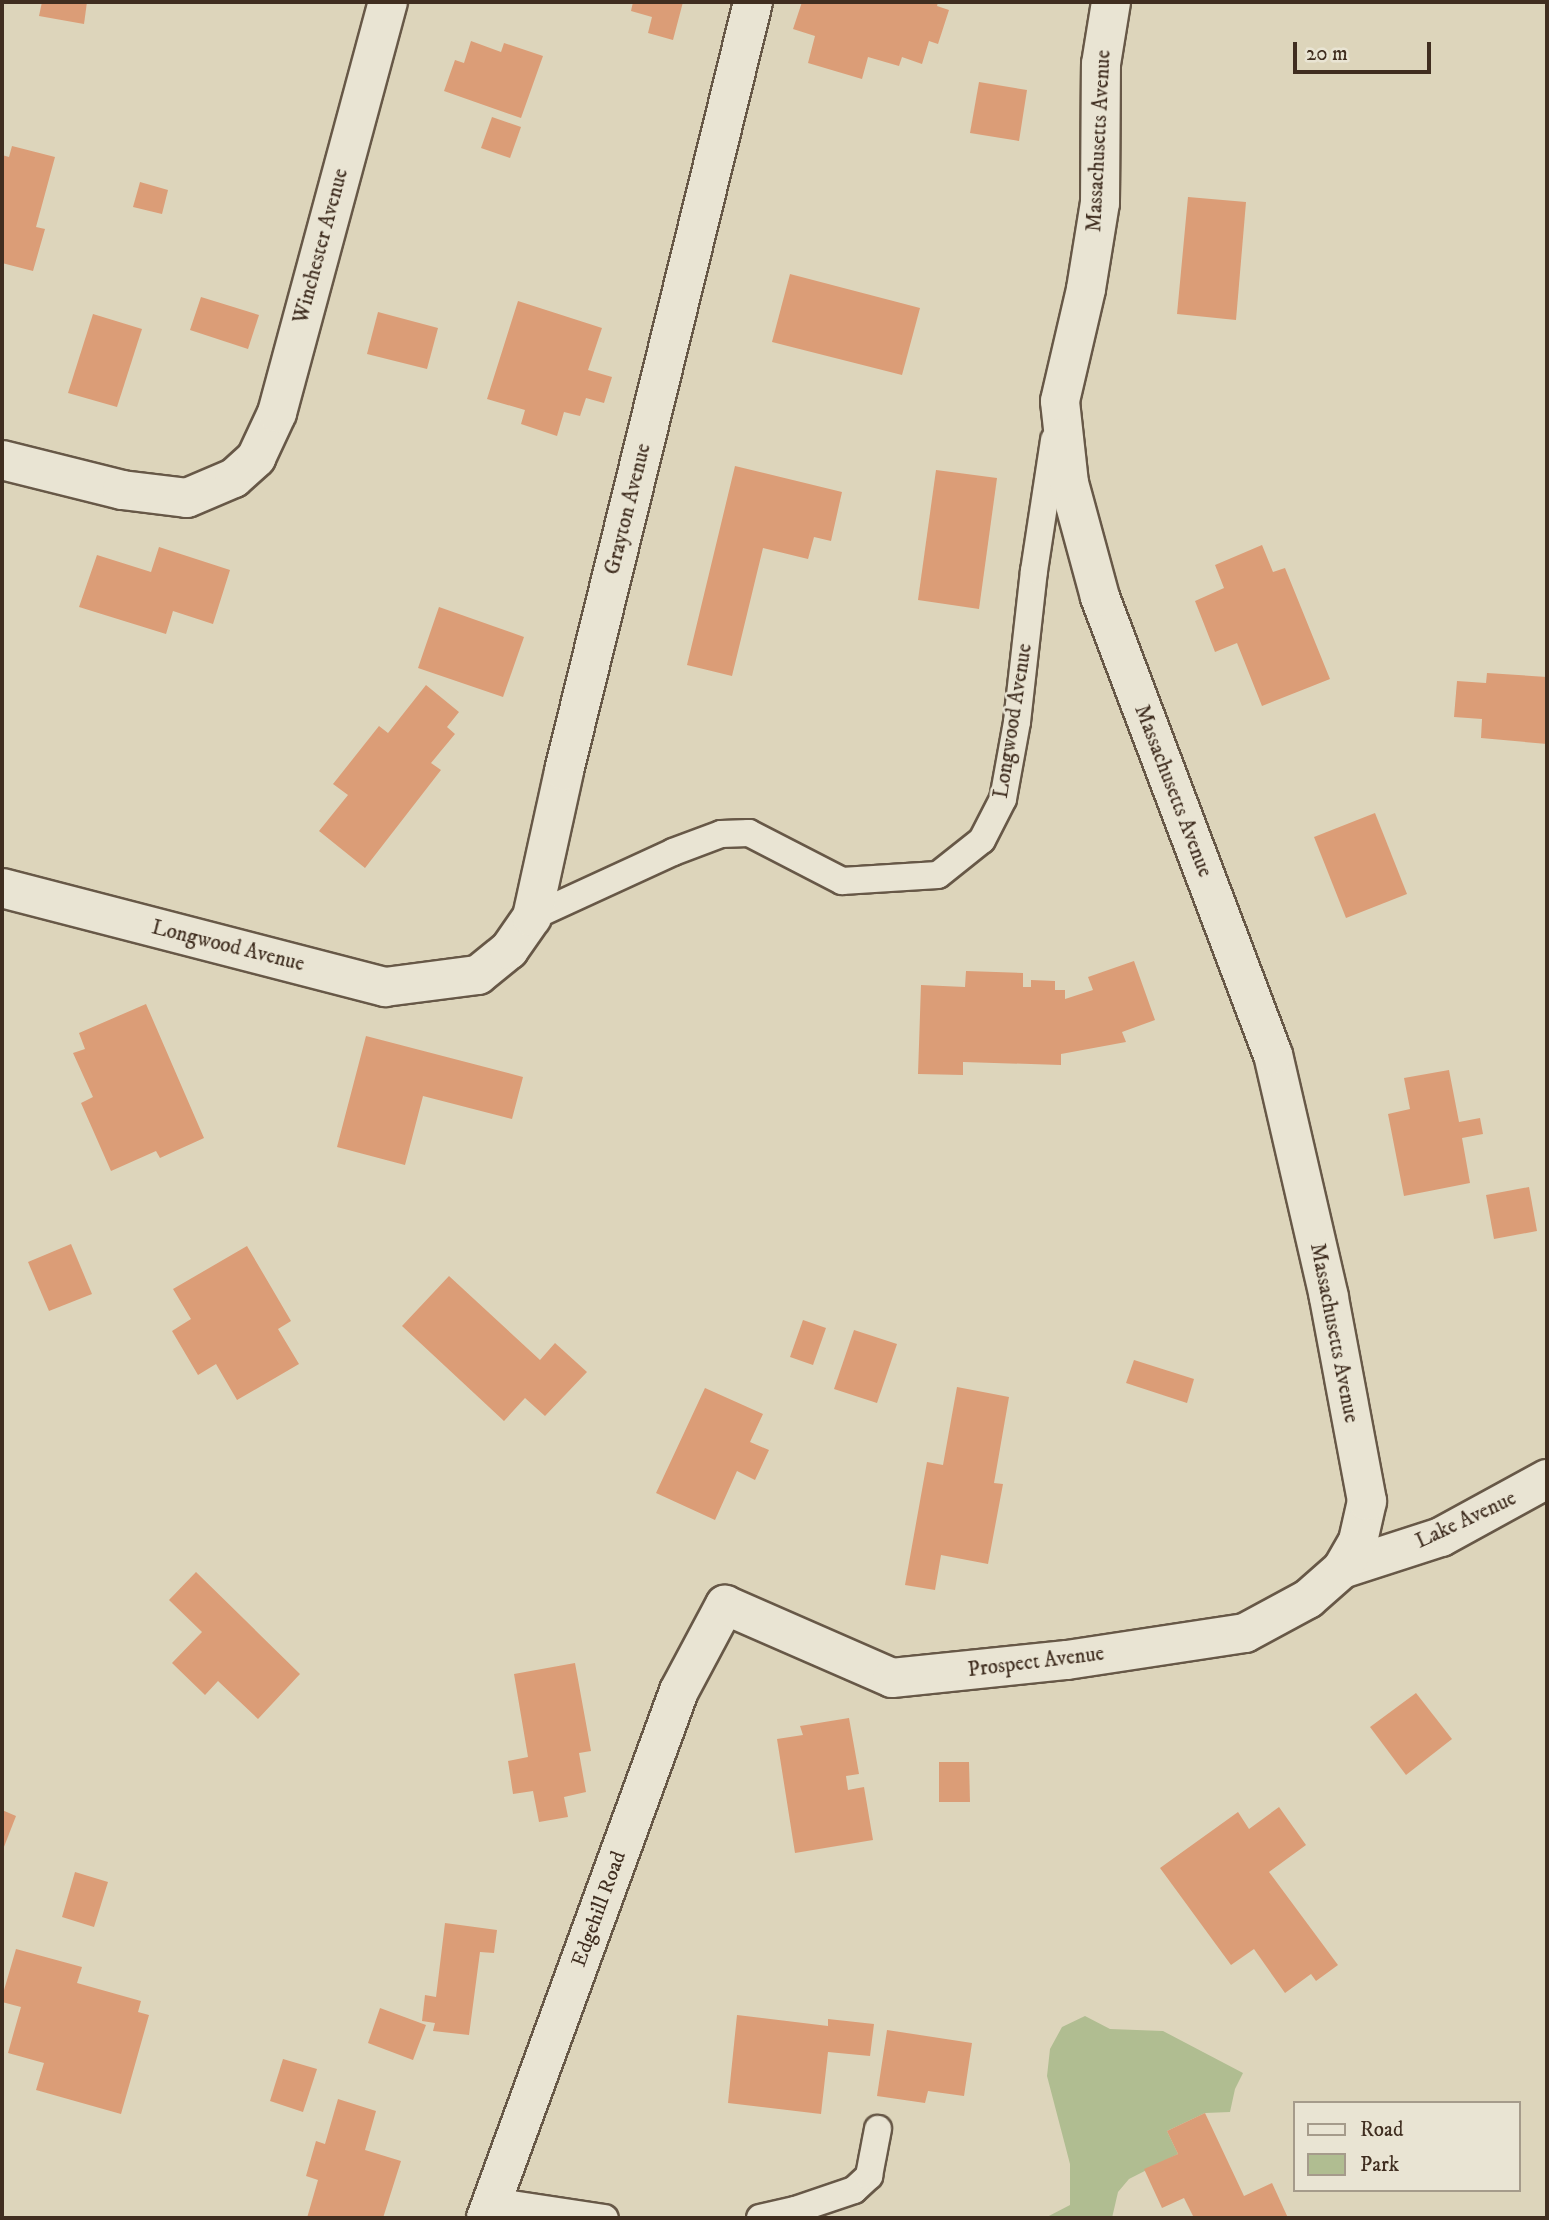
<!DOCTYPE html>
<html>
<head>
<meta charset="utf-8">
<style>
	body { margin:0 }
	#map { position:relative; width:1549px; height:2220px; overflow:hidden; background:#ddd5bb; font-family:"IM FELL DW Pica",serif }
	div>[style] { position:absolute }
	.green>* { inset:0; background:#b0bd91 }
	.building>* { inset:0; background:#db9d77 }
	.roads { filter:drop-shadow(2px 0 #675847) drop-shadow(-2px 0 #675847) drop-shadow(0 2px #675847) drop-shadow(0 -2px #675847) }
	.lane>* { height:26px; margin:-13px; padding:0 13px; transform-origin:13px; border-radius:13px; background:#e9e4d3 }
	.street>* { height:38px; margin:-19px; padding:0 19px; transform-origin:19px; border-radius:19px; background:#e9e4d3 }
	span { translate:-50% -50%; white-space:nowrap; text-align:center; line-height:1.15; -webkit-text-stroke:5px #e9e4d3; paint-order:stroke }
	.street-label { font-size:21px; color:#402e20 }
	.frame { position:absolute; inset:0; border:4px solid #402e20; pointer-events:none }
	.legend { position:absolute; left:1293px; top:2101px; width:228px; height:91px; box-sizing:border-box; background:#e9e4d3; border:2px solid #a59b8b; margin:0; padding:9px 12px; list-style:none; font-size:21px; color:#402e20 }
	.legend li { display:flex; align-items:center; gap:14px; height:35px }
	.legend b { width:35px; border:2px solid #a59b8b }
	.scale { position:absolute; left:1293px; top:42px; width:138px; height:32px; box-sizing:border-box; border:4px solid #402e20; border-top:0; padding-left:9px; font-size:21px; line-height:24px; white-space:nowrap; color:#402e20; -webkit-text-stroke:5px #e9e4d3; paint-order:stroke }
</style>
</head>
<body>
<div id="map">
	<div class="green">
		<div style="clip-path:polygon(1085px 2016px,1110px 2029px,1163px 2031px,1243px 2073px,1235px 2089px,1230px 2112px,1205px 2113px,1167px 2131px,1178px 2154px,1129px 2179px,1118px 2192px,1112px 2218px,1045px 2218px,1070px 2205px,1070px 2164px,1047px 2076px,1050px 2049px,1062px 2027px)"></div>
	</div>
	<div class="building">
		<div style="clip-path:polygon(42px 2px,87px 2px,84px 24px,39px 16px)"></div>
		<div style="clip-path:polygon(633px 2px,683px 2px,673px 40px,648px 33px,652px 17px,631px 11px)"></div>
		<div style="clip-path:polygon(802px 2px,938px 2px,937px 6px,949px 10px,938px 44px,929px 41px,922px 64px,902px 57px,899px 66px,868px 57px,862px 79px,808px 63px,815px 36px,793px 29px)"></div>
		<div style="clip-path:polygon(471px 41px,501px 52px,504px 43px,543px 56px,521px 118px,444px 91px,455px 60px,464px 63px)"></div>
		<div style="clip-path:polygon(979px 82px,1027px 90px,1019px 141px,970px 133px)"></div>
		<div style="clip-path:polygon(492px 117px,521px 127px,510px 158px,481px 148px)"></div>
		<div style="clip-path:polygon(12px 146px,55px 157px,36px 227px,45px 229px,33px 271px,2px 263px,2px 155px,9px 157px)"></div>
		<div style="clip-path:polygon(140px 182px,168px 190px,162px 214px,133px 207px)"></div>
		<div style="clip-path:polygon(1188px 197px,1246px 202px,1236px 320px,1177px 314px)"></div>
		<div style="clip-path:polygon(790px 274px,920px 308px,902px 375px,772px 342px)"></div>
		<div style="clip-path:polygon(201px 297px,259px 315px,248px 349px,190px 330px)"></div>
		<div style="clip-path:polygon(518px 301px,602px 328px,588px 370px,612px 377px,604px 403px,586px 398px,580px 416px,564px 412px,557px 436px,521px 424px,525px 410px,487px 399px)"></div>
		<div style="clip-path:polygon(378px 312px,438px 328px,427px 369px,367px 354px)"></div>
		<div style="clip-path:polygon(93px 314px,142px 329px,117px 407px,68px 393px)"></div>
		<div style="clip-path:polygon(735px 466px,842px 492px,831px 541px,814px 537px,808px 559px,763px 548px,732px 676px,687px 665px)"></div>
		<div style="clip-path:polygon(936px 470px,997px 478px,979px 609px,918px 600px)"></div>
		<div style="clip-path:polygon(1262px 545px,1273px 572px,1285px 568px,1330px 679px,1262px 706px,1237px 643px,1215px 652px,1195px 601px,1224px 588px,1215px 565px)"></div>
		<div style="clip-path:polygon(159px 547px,230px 570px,213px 624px,173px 611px,166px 634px,79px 607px,97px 555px,151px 572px)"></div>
		<div style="clip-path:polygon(439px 607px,524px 637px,503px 697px,418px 668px)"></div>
		<div style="clip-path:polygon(1487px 673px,1547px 677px,1547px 744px,1481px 738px,1482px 719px,1454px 717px,1457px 681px,1486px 683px)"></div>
		<div style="clip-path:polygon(426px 685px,459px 712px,447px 727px,455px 734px,431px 763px,441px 770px,365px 868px,319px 831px,348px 795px,333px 784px,379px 726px,388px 733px)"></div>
		<div style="clip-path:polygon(1375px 813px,1407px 894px,1346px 918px,1314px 837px)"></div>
		<div style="clip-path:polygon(1134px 961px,1155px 1020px,1122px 1032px,1126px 1042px,1061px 1054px,1061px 1065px,963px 1062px,963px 1075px,918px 1074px,921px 985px,965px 987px,966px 971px,1023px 973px,1023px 987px,1031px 987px,1031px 980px,1055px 981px,1055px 990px,1065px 990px,1065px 999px,1093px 990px,1088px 977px)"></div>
		<div style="clip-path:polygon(146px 1004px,204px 1138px,160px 1158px,156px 1151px,111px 1171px,81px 1103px,93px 1097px,73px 1053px,85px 1049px,79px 1033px)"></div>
		<div style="clip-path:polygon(366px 1036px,523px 1077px,512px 1119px,423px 1096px,405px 1165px,337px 1147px)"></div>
		<div style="clip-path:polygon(1449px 1070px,1459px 1122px,1480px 1118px,1483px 1134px,1462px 1138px,1470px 1183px,1404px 1196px,1388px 1114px,1410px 1109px,1404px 1078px)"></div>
		<div style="clip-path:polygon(1529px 1187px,1537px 1231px,1494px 1239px,1486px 1195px)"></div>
		<div style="clip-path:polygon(71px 1244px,92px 1294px,49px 1311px,28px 1262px)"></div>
		<div style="clip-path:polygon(247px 1246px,291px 1321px,278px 1329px,299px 1364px,237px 1400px,216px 1364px,198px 1375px,172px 1331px,191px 1319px,173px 1289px)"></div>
		<div style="clip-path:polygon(449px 1276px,540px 1360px,555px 1343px,587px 1372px,545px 1416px,525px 1398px,504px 1421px,402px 1326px)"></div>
		<div style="clip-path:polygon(803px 1320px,826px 1328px,813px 1365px,790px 1357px)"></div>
		<div style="clip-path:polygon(854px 1330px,897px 1344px,877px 1403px,834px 1389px)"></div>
		<div style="clip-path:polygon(1134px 1360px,1194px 1379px,1187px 1403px,1126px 1383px)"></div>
		<div style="clip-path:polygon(957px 1387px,1009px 1397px,994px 1483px,1003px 1484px,988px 1564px,941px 1555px,935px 1590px,905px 1585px,927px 1462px,943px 1465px)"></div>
		<div style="clip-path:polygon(705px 1388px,763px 1414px,750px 1442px,769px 1450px,755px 1480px,737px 1471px,715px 1520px,656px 1493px)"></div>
		<div style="clip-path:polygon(196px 1572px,300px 1674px,258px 1719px,218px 1681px,205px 1695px,172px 1663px,202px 1632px,169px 1600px)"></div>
		<div style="clip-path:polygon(575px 1663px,591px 1751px,579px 1753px,586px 1792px,564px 1797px,568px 1817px,539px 1822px,533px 1791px,513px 1794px,508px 1761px,528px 1757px,514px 1674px)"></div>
		<div style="clip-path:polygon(1416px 1693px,1452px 1739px,1406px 1775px,1370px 1727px)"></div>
		<div style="clip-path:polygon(849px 1718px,859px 1774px,846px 1776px,848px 1790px,864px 1787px,873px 1840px,795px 1853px,777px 1739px,803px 1735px,800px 1726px)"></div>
		<div style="clip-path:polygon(939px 1762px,969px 1762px,970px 1802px,939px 1802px)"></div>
		<div style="clip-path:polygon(1279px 1807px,1306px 1845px,1269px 1872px,1338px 1965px,1316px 1981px,1311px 1974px,1285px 1993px,1254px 1949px,1231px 1965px,1160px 1868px,1238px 1812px,1249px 1829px)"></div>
		<div style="clip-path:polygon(2px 1810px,16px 1816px,2px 1852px)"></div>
		<div style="clip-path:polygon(75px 1872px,108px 1882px,94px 1927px,62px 1917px)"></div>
		<div style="clip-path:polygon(445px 1923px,497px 1930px,494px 1953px,480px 1952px,469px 2035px,433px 2031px,435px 2023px,422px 2021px,425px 1995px,436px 1997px)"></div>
		<div style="clip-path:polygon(16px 1949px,82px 1967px,77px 1983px,141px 2001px,138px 2012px,149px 2015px,121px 2114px,36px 2090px,44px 2063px,8px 2053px,21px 2007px,2px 2002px,2px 1997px)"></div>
		<div style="clip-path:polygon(380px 2008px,426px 2025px,413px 2060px,368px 2043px)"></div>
		<div style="clip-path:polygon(737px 2015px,828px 2026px,828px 2019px,874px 2024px,870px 2056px,828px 2052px,821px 2114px,728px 2103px)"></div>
		<div style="clip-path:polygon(887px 2030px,972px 2043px,964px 2096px,928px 2091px,925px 2103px,877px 2096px)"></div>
		<div style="clip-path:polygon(283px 2059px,317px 2069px,303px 2112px,270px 2101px)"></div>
		<div style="clip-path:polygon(338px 2099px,376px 2111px,365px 2150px,401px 2161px,383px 2218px,307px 2218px,318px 2180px,306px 2176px,316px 2141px,325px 2144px)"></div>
		<div style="clip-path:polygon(1205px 2113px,1244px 2196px,1272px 2183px,1288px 2218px,1194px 2218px,1184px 2198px,1162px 2208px,1144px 2169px,1178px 2154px,1167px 2131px)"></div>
	</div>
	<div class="roads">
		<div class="lane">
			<div style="left:532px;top:917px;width:155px;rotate:-24.7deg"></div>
			<div style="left:673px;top:852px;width:51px;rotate:-20.6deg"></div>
			<div style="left:721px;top:834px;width:28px;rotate:-2deg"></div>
			<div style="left:749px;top:833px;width:105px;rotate:27.3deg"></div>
			<div style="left:842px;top:881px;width:96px;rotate:-3.6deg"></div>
			<div style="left:938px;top:875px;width:56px;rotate:-38.5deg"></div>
			<div style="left:982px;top:840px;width:46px;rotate:-62.9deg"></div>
			<div style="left:1003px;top:799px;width:78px;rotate:-79.7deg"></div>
			<div style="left:1017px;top:722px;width:152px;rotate:-83.6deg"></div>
			<div style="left:1034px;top:571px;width:133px;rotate:-81.3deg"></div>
			<div style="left:492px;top:2201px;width:114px;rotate:8.6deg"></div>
			<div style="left:760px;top:2218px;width:36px;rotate:-13deg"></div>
			<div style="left:795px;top:2210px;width:62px;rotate:-18.7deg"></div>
			<div style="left:854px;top:2190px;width:21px;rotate:-43deg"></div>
			<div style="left:869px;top:2176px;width:48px;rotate:-79.2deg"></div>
		</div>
		<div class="street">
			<div style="left:2px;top:460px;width:124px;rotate:14deg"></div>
			<div style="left:122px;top:490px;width:65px;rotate:7deg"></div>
			<div style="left:187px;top:498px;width:51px;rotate:-23.1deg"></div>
			<div style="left:234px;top:478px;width:30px;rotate:-42deg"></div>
			<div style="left:256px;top:458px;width:50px;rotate:-65deg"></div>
			<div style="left:277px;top:413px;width:426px;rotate:-74.9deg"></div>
			<div style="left:2px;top:888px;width:396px;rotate:14.5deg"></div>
			<div style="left:385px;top:987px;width:94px;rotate:-7.4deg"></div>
			<div style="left:478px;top:975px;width:40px;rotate:-39deg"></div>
			<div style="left:509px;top:950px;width:40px;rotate:-55.1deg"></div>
			<div style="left:532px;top:917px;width:149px;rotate:-77.6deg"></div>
			<div style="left:564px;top:771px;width:792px;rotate:-76.19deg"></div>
			<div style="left:1342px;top:1569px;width:104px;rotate:-17.9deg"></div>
			<div style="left:1441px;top:1537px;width:121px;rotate:-28.7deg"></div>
			<div style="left:486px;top:2218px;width:561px;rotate:-69.89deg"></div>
			<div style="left:679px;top:1691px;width:98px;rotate:-61.9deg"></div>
			<div style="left:725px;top:1605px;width:182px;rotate:23.6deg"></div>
			<div style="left:892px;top:1678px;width:176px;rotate:-5.9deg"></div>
			<div style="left:1067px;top:1660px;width:180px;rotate:-8.6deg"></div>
			<div style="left:1245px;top:1633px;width:72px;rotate:-28.4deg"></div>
			<div style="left:1308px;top:1599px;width:45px;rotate:-41.4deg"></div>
			<div style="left:1342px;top:1569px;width:32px;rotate:-60deg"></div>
			<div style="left:1358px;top:1541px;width:41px;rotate:-77.3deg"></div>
			<div style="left:1367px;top:1501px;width:208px;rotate:-100.6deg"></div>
			<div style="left:1329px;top:1297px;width:248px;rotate:-103deg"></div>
			<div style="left:1273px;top:1055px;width:490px;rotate:-110.7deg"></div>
			<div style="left:1100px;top:597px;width:118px;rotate:-105.2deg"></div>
			<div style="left:1069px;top:483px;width:82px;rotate:-96.3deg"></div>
			<div style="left:1060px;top:401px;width:115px;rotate:-76.9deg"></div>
			<div style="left:1086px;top:289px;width:87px;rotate:-80.8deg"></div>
			<div style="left:1100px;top:203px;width:139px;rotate:-89.6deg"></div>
			<div style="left:1101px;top:64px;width:63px;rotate:-80.8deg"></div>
		</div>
	</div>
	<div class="street-label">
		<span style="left:1099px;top:141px;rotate:-87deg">Massachusetts Avenue</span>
		<span style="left:321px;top:246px;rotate:-75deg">Winchester Avenue</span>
		<span style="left:628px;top:509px;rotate:-76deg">Grayton Avenue</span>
		<span style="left:1013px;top:721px;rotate:-81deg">Longwood Avenue</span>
		<span style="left:1173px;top:791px;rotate:69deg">Massachusetts Avenue</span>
		<span style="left:228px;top:946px;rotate:14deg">Longwood Avenue</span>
		<span style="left:1334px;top:1333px;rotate:79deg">Massachusetts Avenue</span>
		<span style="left:1466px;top:1520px;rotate:-25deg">Lake Avenue</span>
		<span style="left:1036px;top:1662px;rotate:-7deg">Prospect Avenue</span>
		<span style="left:599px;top:1909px;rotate:-70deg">Edgehill Road</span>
	</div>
	<div class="frame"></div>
	<ul class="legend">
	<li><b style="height:9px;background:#e9e4d3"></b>Road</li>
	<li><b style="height:19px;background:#b0bd91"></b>Park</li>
	</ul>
	<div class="scale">20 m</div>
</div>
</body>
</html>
